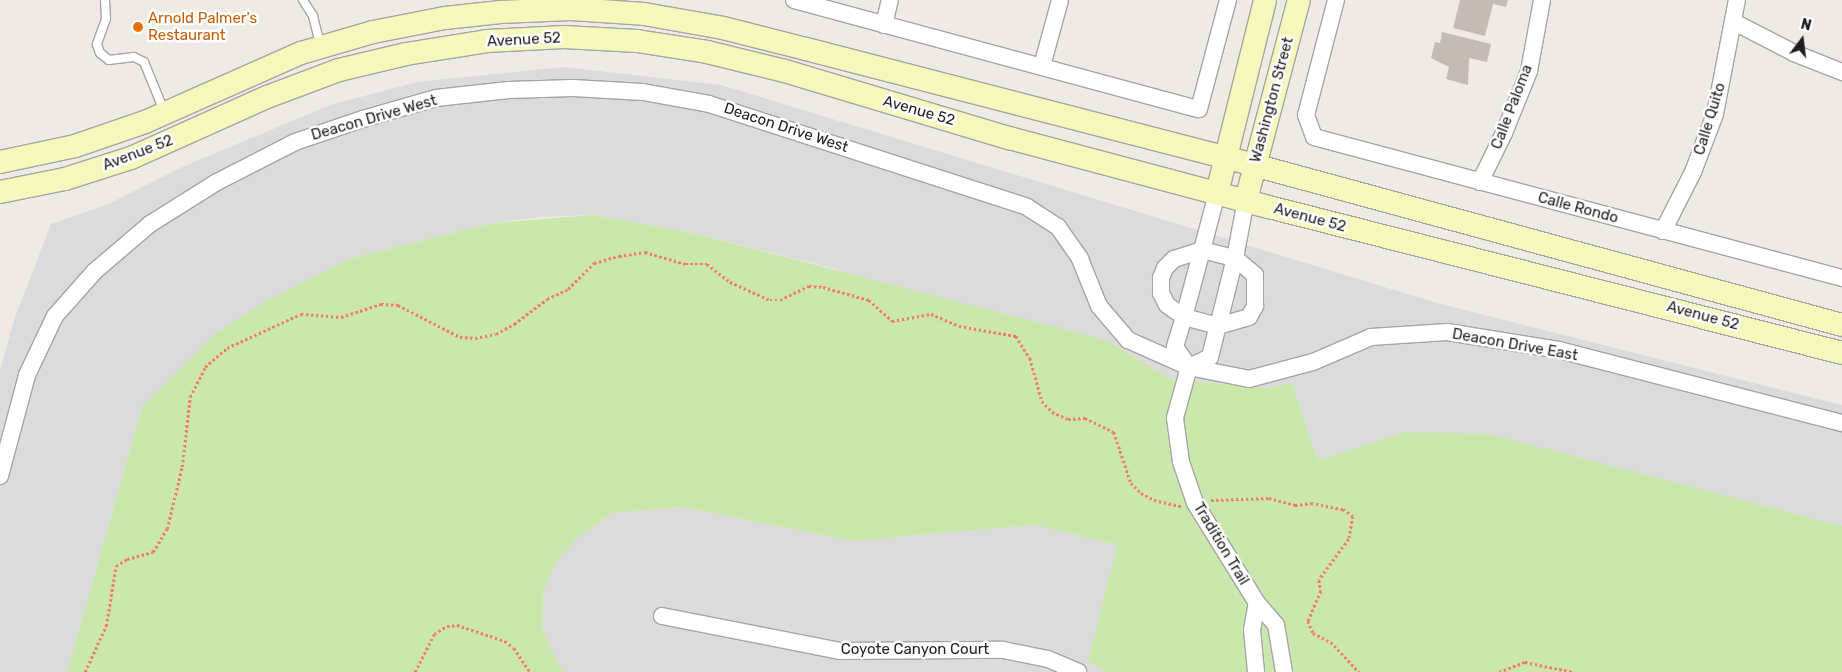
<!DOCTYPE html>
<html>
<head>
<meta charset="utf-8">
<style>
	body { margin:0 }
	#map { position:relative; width:1842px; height:672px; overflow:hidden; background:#efebe4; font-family:Rubik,sans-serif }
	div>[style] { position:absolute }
	.residential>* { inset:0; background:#dcdbdb }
	.grass>* { inset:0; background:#cae8ac }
	.building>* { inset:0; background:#c3bbb4 }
	.path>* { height:2.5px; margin-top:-1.25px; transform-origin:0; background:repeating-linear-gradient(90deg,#f67b6f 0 2.5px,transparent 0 5px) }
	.roads { filter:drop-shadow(1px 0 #a5a5a5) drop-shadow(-1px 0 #a5a5a5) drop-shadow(0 1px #a5a5a5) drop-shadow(0 -1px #a5a5a5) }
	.service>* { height:8px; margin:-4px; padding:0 4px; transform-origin:4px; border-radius:4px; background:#fff }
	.minor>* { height:16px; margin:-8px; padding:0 8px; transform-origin:8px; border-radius:8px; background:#fff }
	.secondary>* { height:22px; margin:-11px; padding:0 11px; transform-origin:11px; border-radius:11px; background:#f5f8ba }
	.dots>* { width:14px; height:14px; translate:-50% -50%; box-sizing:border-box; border:2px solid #fff; border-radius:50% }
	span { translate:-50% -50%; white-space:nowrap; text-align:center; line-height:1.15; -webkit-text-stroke:5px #fff; paint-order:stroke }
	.food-label { font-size:15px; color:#c56008 }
	.left { translate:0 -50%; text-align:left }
	.street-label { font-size:15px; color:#1e1e1e }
	.north { position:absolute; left:1777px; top:15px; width:50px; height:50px; -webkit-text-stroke:4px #fff; paint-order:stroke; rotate:15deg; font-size:14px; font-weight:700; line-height:20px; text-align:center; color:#1e1e1e }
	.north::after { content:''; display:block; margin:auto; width:18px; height:22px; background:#1e1e1e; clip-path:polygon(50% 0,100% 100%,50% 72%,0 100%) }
</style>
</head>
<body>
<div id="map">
	<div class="residential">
		<div style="clip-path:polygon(564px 67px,721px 85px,1437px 303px,1842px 405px,1842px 526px,1702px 490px,1405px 432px,1318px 460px,1292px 382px,1270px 388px,1170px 379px,1128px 355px,831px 268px,689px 232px,594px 215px,543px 217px,492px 223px,351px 258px,307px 282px,142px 407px,67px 672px,0 672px,0 370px,14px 320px,51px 224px,109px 204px,180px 168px,330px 105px,417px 82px)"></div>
		<div style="clip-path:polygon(682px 507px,852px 541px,1036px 525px,1117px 545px,1088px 661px,1106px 672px,564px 672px,558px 665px,542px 626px,544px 591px,555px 564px,576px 539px,613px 513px)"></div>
	</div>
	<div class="grass">
		<div style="clip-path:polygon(594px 215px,689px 232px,1106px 340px,1170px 379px,1270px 388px,1292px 382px,1318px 460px,1405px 432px,1490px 434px,1842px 526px,1842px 672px,1106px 672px,1088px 661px,1117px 545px,1035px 525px,852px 541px,682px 507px,613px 513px,576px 539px,555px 564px,544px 591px,542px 626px,558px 665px,564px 672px,67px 672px,142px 407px,215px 334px,262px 303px,351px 258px,492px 223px)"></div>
	</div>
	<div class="building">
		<div style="clip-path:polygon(1460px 0,1508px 0,1506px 7px,1493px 4px,1485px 36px,1453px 28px)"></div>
		<div style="clip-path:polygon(1442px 32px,1491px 44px,1487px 62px,1469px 58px,1468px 85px,1446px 79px,1449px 67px,1431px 58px,1435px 42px,1440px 43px)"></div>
	</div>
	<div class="path">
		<div style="left:1211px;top:500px;width:58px;rotate:-2deg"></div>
		<div style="left:1269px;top:498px;width:27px;rotate:15deg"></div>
		<div style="left:1295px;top:505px;width:16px;rotate:-7deg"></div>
		<div style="left:1311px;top:503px;width:33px;rotate:11deg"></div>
		<div style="left:1343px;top:509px;width:12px;rotate:35deg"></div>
		<div style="left:1353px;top:516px;width:23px;rotate:100deg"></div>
		<div style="left:1349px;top:539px;width:51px;rotate:126.2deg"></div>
		<div style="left:1319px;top:580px;width:11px;rotate:80deg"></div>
		<div style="left:1321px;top:591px;width:33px;rotate:113deg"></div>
		<div style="left:1308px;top:621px;width:13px;rotate:67deg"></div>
		<div style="left:1313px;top:633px;width:20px;rotate:27deg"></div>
		<div style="left:1331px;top:642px;width:41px;rotate:47deg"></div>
		<div style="left:85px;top:672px;width:51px;rotate:-65.5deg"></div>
		<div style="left:106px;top:626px;width:61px;rotate:-80.5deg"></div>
		<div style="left:116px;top:566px;width:13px;rotate:-32deg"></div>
		<div style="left:127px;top:559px;width:27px;rotate:-15deg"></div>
		<div style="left:153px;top:552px;width:27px;rotate:-59deg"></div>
		<div style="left:167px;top:529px;width:64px;rotate:-76.4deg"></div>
		<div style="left:182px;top:467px;width:70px;rotate:-83.5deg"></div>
		<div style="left:190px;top:397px;width:34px;rotate:-63deg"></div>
		<div style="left:205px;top:367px;width:29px;rotate:-41deg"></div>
		<div style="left:227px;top:348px;width:81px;rotate:-24.7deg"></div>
		<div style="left:301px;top:314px;width:40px;rotate:4.3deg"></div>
		<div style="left:341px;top:317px;width:42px;rotate:-18deg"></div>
		<div style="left:381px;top:304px;width:17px;rotate:3deg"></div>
		<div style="left:398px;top:305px;width:70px;rotate:27.3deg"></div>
		<div style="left:460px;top:337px;width:15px;rotate:4deg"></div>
		<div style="left:475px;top:338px;width:21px;rotate:-11deg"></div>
		<div style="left:496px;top:334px;width:21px;rotate:-29deg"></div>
		<div style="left:514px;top:324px;width:41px;rotate:-37.1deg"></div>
		<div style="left:547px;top:299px;width:23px;rotate:-25deg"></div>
		<div style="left:568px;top:289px;width:37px;rotate:-45deg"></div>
		<div style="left:594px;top:263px;width:26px;rotate:-16deg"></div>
		<div style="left:619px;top:256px;width:26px;rotate:-9deg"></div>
		<div style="left:645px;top:252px;width:42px;rotate:16.7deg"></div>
		<div style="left:685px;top:264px;width:22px"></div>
		<div style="left:707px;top:264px;width:29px;rotate:38deg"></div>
		<div style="left:730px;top:282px;width:44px;rotate:24.2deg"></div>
		<div style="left:770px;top:300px;width:10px"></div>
		<div style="left:780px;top:300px;width:32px;rotate:-26deg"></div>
		<div style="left:809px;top:286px;width:14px;rotate:4deg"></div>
		<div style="left:823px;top:287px;width:48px;rotate:15.8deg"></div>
		<div style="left:869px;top:300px;width:31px;rotate:42deg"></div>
		<div style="left:892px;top:321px;width:40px;rotate:-10deg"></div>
		<div style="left:931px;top:314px;width:30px;rotate:23deg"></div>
		<div style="left:959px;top:326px;width:58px;rotate:10deg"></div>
		<div style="left:1016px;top:336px;width:26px;rotate:58deg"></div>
		<div style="left:1030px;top:358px;width:45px;rotate:74.4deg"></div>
		<div style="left:1042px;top:401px;width:15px;rotate:48deg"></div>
		<div style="left:1052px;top:412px;width:17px;rotate:24deg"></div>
		<div style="left:1068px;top:419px;width:17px;rotate:-3deg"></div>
		<div style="left:1085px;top:418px;width:32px;rotate:26deg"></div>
		<div style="left:1114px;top:432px;width:54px;rotate:71.6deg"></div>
		<div style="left:1131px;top:483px;width:14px;rotate:45deg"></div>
		<div style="left:1141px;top:493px;width:15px;rotate:28deg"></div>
		<div style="left:1154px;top:500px;width:28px;rotate:13deg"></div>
		<div style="left:415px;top:672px;width:42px;rotate:-63.4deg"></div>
		<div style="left:434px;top:634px;width:15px;rotate:-32deg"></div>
		<div style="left:447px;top:626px;width:10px;rotate:-6deg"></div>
		<div style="left:457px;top:625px;width:51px;rotate:18.4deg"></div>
		<div style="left:505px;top:641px;width:11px;rotate:38deg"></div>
		<div style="left:514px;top:648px;width:29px;rotate:56deg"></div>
		<div style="left:1499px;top:672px;width:28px;rotate:-21deg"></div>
		<div style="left:1525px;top:662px;width:49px;rotate:11.8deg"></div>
	</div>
	<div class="roads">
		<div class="service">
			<div style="left:105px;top:0;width:19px;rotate:87deg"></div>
			<div style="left:106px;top:19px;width:27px;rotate:110deg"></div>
			<div style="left:97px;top:44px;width:9px;rotate:72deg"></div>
			<div style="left:100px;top:53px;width:11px;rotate:38deg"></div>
			<div style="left:109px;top:60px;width:25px;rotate:-7deg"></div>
			<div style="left:134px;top:57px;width:11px;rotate:27deg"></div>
			<div style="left:144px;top:62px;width:53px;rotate:67.8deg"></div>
			<div style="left:303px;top:0;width:19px;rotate:58deg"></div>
			<div style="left:313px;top:16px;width:29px;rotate:76deg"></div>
		</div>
		<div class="minor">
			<div style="left:794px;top:0;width:419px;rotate:15.1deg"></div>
			<div style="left:1199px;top:109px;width:113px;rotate:-75.1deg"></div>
			<div style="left:1336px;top:0;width:119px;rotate:104.6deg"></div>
			<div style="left:1306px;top:115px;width:23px;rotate:70deg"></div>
			<div style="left:1314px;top:137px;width:547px;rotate:14.95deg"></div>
			<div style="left:1734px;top:22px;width:68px;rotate:27.3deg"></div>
			<div style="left:1794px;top:53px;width:52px;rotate:21.6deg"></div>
			<div style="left:884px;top:25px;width:26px;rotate:-77deg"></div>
			<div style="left:1042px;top:66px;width:68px;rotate:-74.7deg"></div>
			<div style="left:1480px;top:182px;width:55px;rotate:-63.9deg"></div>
			<div style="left:1504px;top:133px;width:67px;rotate:-68deg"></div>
			<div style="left:1529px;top:71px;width:72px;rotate:-79.6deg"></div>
			<div style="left:1217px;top:193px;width:59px;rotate:104.7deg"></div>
			<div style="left:1202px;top:250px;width:29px;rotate:162deg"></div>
			<div style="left:1174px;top:259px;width:13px;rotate:135deg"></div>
			<div style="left:1165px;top:268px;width:11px;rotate:112deg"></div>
			<div style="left:1161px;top:278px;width:15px;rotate:90deg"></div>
			<div style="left:1161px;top:293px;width:13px;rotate:63deg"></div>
			<div style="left:1167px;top:305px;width:21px;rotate:35deg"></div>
			<div style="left:1184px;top:317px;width:31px;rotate:107deg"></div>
			<div style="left:1175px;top:347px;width:24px;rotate:55deg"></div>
			<div style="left:1189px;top:367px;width:53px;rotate:105.4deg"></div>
			<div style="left:1175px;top:418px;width:44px;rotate:82.2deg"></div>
			<div style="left:1181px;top:462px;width:43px;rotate:71.1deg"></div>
			<div style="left:1195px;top:503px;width:118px;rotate:58.2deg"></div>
			<div style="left:1257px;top:603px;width:29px;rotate:49deg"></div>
			<div style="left:1276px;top:625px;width:48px;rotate:80.3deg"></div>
			<div style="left:1663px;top:231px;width:66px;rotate:-63deg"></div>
			<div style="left:1693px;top:172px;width:62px;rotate:-69.2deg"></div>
			<div style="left:1715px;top:114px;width:116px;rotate:-79.1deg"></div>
			<div style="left:1202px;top:250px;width:34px;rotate:14deg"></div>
			<div style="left:1235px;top:258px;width:70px;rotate:104deg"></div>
			<div style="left:1218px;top:326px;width:35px;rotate:-165deg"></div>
			<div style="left:1184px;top:317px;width:69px;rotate:-75deg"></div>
			<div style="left:1189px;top:367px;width:23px;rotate:-25deg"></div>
			<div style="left:1210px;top:357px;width:32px;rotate:-76deg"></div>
			<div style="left:1218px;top:326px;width:32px;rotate:-16deg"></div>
			<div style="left:1249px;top:317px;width:13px;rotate:-61deg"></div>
			<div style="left:1255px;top:306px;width:31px;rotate:-90deg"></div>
			<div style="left:1255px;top:275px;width:26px;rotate:-140deg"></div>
			<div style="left:1235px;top:258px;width:59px;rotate:-79.3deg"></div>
			<div style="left:0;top:476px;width:105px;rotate:-75deg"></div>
			<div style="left:27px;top:375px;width:65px;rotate:-64.6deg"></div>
			<div style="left:55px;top:316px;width:60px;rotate:-48.4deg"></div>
			<div style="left:95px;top:271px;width:72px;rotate:-40.5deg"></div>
			<div style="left:150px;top:224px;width:79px;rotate:-32.1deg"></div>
			<div style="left:217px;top:182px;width:88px;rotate:-27.1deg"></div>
			<div style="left:295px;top:142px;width:72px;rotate:-18.7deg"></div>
			<div style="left:363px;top:119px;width:76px;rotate:-16deg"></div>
			<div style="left:436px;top:98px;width:73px;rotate:-6.3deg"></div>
			<div style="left:509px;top:90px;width:64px;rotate:-1.8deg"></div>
			<div style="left:573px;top:88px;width:70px;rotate:3.3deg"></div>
			<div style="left:643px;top:92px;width:67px;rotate:10.3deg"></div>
			<div style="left:709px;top:104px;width:334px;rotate:17.9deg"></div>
			<div style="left:1027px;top:207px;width:37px;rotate:33deg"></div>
			<div style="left:1058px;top:227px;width:39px;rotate:55deg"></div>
			<div style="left:1080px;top:259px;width:51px;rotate:68deg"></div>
			<div style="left:1099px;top:306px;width:45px;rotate:49.5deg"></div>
			<div style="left:1128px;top:340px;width:67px;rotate:23.9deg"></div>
			<div style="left:1189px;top:367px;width:61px;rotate:11.3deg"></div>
			<div style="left:1249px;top:379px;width:66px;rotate:-14.9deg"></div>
			<div style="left:1313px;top:362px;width:63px;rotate:-23.3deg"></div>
			<div style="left:1371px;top:337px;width:76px;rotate:-3.8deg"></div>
			<div style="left:1447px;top:332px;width:113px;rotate:9.1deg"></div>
			<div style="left:1559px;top:350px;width:292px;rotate:14.5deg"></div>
			<div style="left:662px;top:616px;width:181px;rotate:11.1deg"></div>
			<div style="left:840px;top:651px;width:163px;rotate:-0.4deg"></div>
			<div style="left:1003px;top:650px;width:46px;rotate:11.3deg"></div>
			<div style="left:1048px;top:659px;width:33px;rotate:23deg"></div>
			<div style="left:1256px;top:672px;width:42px;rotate:-95.4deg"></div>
			<div style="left:1252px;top:630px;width:27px;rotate:-80deg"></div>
		</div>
		<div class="secondary">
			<div style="left:0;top:162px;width:77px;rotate:-12deg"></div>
			<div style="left:75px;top:146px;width:74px;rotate:-18.9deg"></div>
			<div style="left:145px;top:122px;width:171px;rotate:-23.9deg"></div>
			<div style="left:301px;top:53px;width:75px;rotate:-16.3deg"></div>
			<div style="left:373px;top:32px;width:73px;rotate:-11deg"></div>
			<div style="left:445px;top:18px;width:56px;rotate:-6.1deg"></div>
			<div style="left:501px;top:12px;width:70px;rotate:-2.5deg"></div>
			<div style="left:571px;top:9px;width:73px;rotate:3.9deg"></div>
			<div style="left:644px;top:14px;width:80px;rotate:10deg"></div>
			<div style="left:723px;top:28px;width:86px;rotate:14.2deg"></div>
			<div style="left:806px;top:49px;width:463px;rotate:14.5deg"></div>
			<div style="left:1254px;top:165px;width:609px;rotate:15.22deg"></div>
			<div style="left:0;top:192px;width:66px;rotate:-11.3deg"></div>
			<div style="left:65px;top:179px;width:69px;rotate:-17.7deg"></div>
			<div style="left:131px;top:158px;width:149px;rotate:-24.2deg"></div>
			<div style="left:267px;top:97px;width:77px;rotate:-20.6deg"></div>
			<div style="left:339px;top:70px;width:69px;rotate:-13.4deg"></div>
			<div style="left:406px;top:54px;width:82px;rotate:-9.1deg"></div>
			<div style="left:487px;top:41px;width:77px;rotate:-3deg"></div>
			<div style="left:564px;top:37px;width:73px;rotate:3.1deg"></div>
			<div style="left:637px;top:41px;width:71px;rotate:8.9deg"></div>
			<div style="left:707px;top:52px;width:80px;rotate:13.7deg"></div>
			<div style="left:785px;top:71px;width:234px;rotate:16.7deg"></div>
			<div style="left:1009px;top:138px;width:269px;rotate:14.9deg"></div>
			<div style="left:1269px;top:207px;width:591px;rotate:14.29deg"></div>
			<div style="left:1217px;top:193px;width:199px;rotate:-76deg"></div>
			<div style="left:1246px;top:200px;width:207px;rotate:-75.2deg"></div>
		</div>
	</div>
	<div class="dots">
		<div style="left:138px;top:27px;background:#e8710a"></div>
	</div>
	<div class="food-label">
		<span class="left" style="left:148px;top:27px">Arnold Palmer's<br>Restaurant</span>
	</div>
	<div class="street-label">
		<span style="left:524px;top:40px;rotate:-3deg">Avenue 52</span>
		<span style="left:1272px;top:100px;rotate:-75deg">Washington Street</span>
		<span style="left:1512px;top:107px;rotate:-69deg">Calle Paloma</span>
		<span style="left:919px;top:111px;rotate:16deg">Avenue 52</span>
		<span style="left:374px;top:118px;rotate:-16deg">Deacon Drive West</span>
		<span style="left:1710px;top:119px;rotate:-73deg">Calle Quito</span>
		<span style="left:786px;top:128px;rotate:18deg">Deacon Drive West</span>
		<span style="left:138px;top:153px;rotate:-21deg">Avenue 52</span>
		<span style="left:1578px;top:208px;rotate:15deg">Calle Rondo</span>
		<span style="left:1310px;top:218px;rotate:15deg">Avenue 52</span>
		<span style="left:1703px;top:316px;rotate:15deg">Avenue 52</span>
		<span style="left:1515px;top:345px;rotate:10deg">Deacon Drive East</span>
		<span style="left:1221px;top:544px;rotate:59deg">Tradition Trail</span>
		<span style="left:915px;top:650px">Coyote Canyon Court</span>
	</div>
	<div class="north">N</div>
</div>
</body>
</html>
